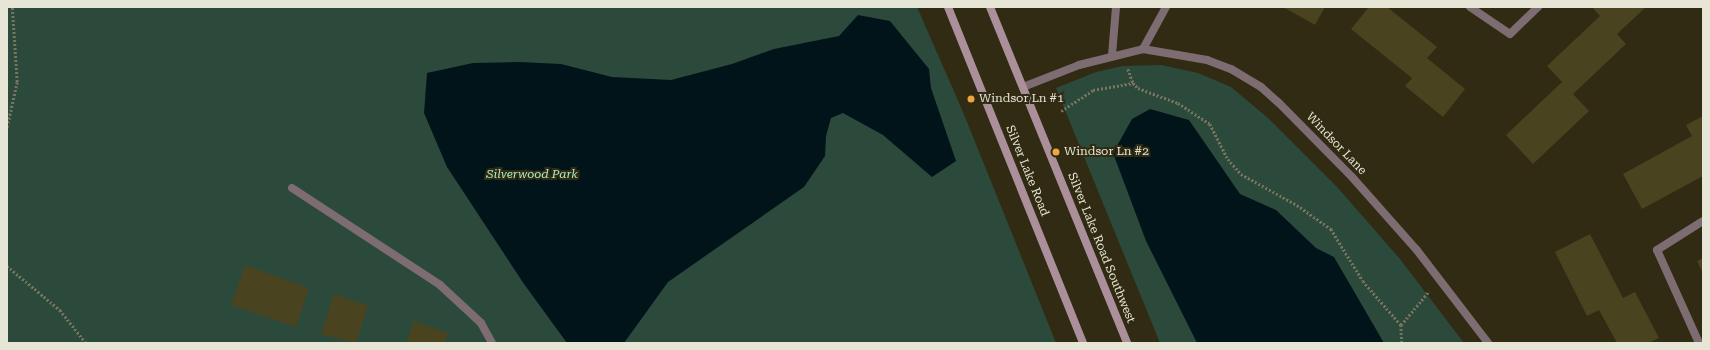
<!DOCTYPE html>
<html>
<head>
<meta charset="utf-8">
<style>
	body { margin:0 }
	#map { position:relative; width:1710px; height:350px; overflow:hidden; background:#302b12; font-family:"Roboto Serif",serif }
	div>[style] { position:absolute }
	.green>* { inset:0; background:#2c4a3b }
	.water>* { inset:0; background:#00141a }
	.building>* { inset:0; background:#4a431f }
	.path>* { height:2.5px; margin-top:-1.25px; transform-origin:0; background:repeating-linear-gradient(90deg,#78745e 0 2px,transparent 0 4px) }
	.service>* { height:8px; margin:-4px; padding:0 4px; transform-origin:4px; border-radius:4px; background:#7d6c72 }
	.minor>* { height:8px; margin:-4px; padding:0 4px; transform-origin:4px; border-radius:4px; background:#7d6c72 }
	.secondary>* { height:8px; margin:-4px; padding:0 4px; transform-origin:4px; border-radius:4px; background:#ab909b }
	.dots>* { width:11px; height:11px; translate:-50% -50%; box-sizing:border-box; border:2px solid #302b12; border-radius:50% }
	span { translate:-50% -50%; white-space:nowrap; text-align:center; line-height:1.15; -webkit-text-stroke:4px #302b12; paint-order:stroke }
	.poi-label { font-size:12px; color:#e7e5d5 }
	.left { translate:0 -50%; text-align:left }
	.street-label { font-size:12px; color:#e7e5d5 }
	.park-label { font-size:12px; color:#a8ecc9; font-style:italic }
	.frame { position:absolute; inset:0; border:8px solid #e7e5d5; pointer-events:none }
</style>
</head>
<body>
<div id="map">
	<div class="green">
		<div style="clip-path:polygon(7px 7px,917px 7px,963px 112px,1056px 343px,7px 343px)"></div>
		<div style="clip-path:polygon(1161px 65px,1198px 73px,1231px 87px,1268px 118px,1338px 188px,1400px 259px,1464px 343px,1160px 343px,1056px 88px,1096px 72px,1123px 66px)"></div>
	</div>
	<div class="water">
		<div style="clip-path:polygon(858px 15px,890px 21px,929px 69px,931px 88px,956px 161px,932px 177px,883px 135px,843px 113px,831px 118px,826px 136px,825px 156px,804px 187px,668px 282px,624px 343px,567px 343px,524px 284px,447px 167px,424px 113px,427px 73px,473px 63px,520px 62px,561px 64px,612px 77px,671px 80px,732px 64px,774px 49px,839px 36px)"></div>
		<div style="clip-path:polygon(1150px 109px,1189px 120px,1240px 194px,1276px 210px,1316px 248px,1334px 257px,1384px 343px,1197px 343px,1146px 241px,1113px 153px,1132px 119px)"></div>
	</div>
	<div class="building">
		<div style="clip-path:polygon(1283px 7px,1325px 7px,1315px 25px)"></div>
		<div style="clip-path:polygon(1369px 7px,1387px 7px,1437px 47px,1427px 58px,1465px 89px,1443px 117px,1405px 86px,1412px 78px,1351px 29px)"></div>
		<div style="clip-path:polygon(1592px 7px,1646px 7px,1617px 34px,1626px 44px,1573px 94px,1589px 111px,1533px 164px,1506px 135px,1562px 82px,1547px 66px,1600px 16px)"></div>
		<div style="clip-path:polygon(1703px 116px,1703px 176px,1642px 209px,1623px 174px,1692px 136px,1686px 125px)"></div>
		<div style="clip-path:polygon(1590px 234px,1623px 298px,1635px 292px,1659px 338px,1648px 343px,1617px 343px,1599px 310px,1587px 316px,1555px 252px)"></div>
		<div style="clip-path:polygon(1703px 258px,1703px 273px,1697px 261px)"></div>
		<div style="clip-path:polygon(245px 265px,309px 288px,296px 327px,231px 305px)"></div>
		<div style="clip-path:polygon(334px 294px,368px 306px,356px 343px,321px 334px)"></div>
		<div style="clip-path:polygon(414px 321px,448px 333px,445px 343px,406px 343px)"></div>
	</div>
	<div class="path">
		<div style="left:1128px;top:69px;width:15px;rotate:70deg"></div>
		<div style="left:1133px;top:83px;width:7px;rotate:45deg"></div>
		<div style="left:1138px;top:88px;width:43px;rotate:20.6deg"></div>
		<div style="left:1178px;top:103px;width:38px;rotate:33deg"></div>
		<div style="left:1210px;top:124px;width:39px;rotate:63deg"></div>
		<div style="left:1228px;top:159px;width:20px;rotate:49deg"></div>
		<div style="left:1241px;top:174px;width:64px;rotate:29deg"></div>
		<div style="left:1297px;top:205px;width:42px;rotate:35.2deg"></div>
		<div style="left:1331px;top:229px;width:61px;rotate:58.4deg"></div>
		<div style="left:1363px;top:281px;width:58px;rotate:49.2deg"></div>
		<div style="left:1401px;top:325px;width:18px;rotate:87deg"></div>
		<div style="left:1061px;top:111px;width:38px;rotate:-33deg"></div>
		<div style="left:1093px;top:90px;width:41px;rotate:-9.9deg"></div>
		<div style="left:7px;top:127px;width:46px;rotate:-77.5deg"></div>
		<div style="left:17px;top:82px;width:75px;rotate:-93.8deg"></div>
		<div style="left:7px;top:266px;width:69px;rotate:39.7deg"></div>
		<div style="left:60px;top:310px;width:42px;rotate:51.8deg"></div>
		<div style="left:1401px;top:325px;width:44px;rotate:-50.5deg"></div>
	</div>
	<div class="service">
		<div style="left:292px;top:188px;width:177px;rotate:33.2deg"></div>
		<div style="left:440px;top:285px;width:56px;rotate:42.8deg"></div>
		<div style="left:481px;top:323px;width:23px;rotate:61deg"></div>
	</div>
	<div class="minor">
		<div style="left:1470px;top:7px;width:48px;rotate:34deg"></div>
		<div style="left:1510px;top:34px;width:39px;rotate:-44deg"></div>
		<div style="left:1143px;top:49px;width:48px;rotate:-61.3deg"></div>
		<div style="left:1112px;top:55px;width:48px;rotate:-85.2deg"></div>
		<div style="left:1023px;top:87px;width:60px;rotate:-21.4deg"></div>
		<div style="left:1079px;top:65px;width:66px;rotate:-14deg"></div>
		<div style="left:1143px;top:49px;width:65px;rotate:9.8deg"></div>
		<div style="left:1207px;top:60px;width:26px;rotate:21deg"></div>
		<div style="left:1231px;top:69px;width:35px;rotate:31deg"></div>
		<div style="left:1261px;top:87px;width:24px;rotate:42deg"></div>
		<div style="left:1279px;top:103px;width:104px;rotate:45.4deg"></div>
		<div style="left:1352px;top:177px;width:96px;rotate:48.4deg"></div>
		<div style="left:1416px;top:249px;width:118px;rotate:52.5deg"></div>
		<div style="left:1699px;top:343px;width:102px;rotate:-114.3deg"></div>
		<div style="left:1657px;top:250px;width:54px;rotate:-32.2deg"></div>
	</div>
	<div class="secondary">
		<div style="left:948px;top:7px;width:362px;rotate:68.1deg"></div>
		<div style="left:990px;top:7px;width:363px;rotate:67.8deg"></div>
	</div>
	<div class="dots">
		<div style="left:971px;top:99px;background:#f0a63f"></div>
		<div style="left:1056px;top:152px;background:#f0a63f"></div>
	</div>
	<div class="poi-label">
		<span class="left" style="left:979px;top:99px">Windsor Ln #1</span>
		<span class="left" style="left:1064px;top:152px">Windsor Ln #2</span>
	</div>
	<div class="street-label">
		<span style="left:1336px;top:144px;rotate:46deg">Windsor Lane</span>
		<span style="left:1027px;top:171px;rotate:68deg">Silver Lake Road</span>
		<span style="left:1101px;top:248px;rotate:68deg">Silver Lake Road Southwest</span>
	</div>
	<div class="park-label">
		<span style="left:532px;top:175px">Silverwood Park</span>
	</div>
	<div class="frame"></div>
</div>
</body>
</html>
